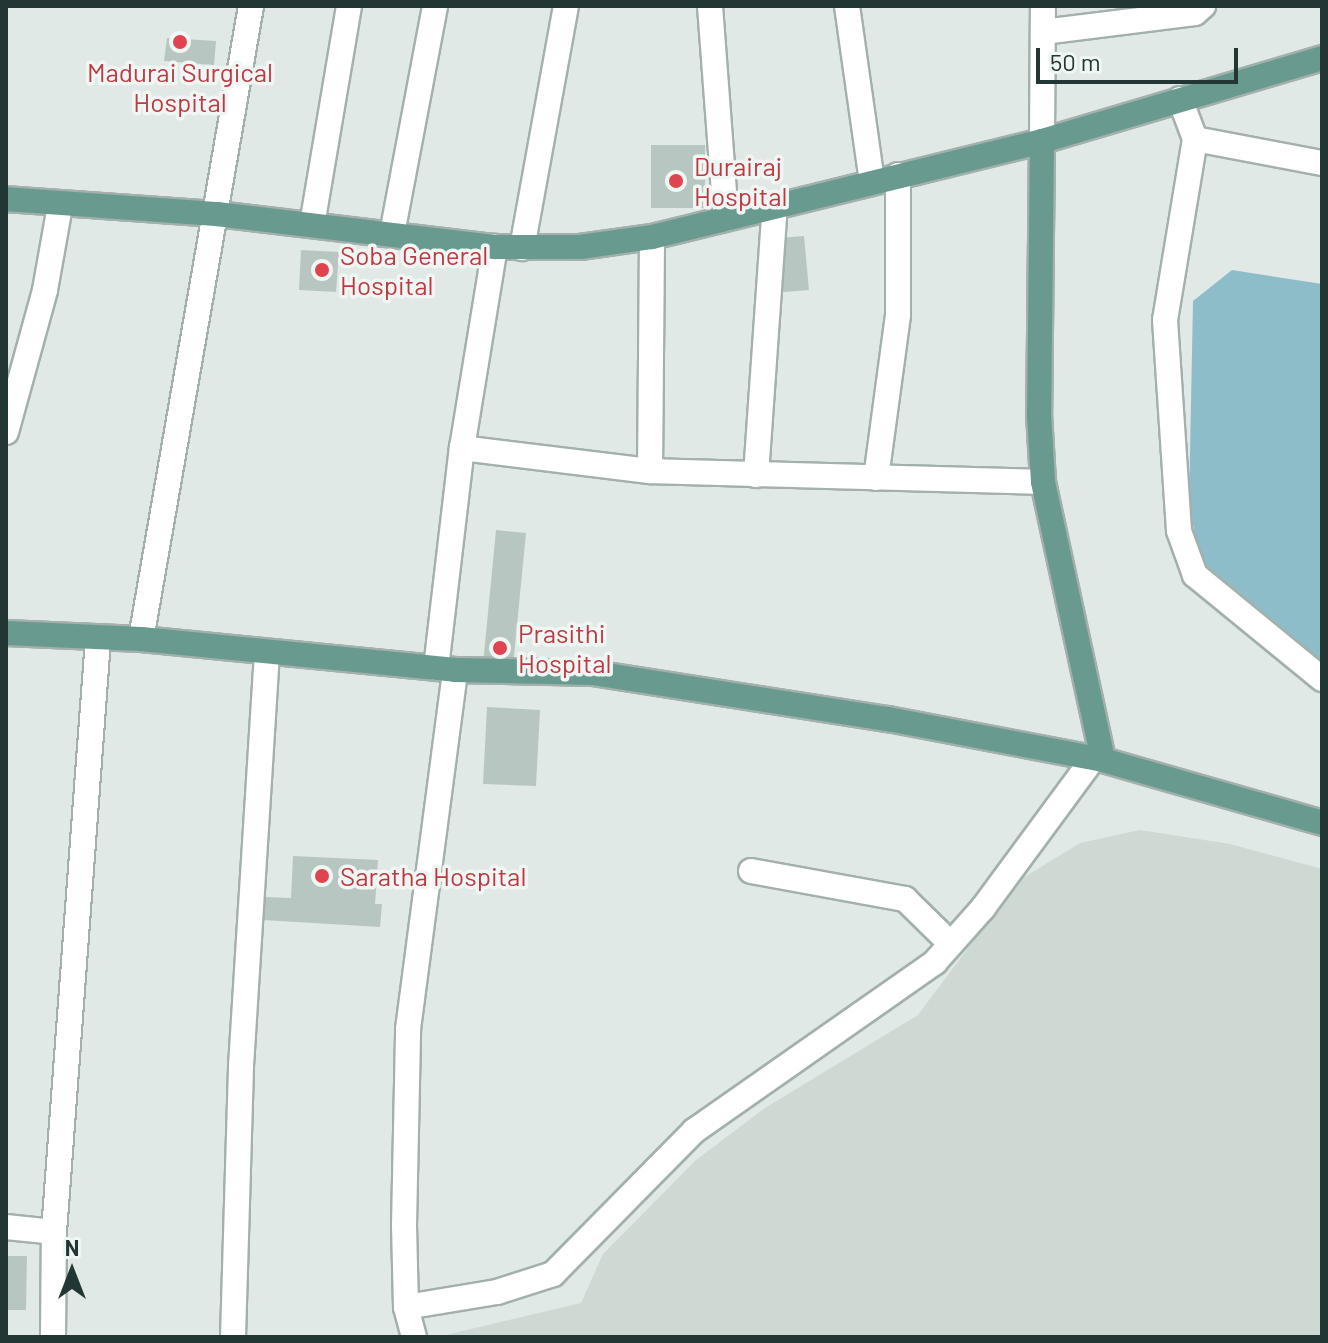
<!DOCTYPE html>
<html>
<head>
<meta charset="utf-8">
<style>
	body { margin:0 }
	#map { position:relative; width:1328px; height:1343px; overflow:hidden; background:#e0e9e5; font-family:Barlow,sans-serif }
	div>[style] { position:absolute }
	.built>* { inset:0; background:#ced9d4 }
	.water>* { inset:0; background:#8dbdc9 }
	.building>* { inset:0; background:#b8c6c1 }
	.roads { filter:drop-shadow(2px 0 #a3b0ac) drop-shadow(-2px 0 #a3b0ac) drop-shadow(0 2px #a3b0ac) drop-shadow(0 -2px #a3b0ac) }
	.minor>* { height:24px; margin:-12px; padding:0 12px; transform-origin:12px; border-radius:12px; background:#fff }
	.major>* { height:24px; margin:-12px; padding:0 12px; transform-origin:12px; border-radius:12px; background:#689a90 }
	.dots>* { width:22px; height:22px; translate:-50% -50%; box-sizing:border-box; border:4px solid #f0f6f3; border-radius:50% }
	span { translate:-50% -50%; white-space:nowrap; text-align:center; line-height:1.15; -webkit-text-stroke:7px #f0f6f3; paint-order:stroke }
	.health-label { font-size:26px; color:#be3a42 }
	.left { translate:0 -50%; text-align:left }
	.frame { position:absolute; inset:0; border:8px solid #223733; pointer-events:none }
	.north { position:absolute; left:32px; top:1231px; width:80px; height:80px; -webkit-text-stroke:6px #f0f6f3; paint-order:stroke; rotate:0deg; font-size:22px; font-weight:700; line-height:32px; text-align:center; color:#223733 }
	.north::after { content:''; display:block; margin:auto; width:28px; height:36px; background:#223733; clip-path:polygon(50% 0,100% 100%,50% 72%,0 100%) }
	.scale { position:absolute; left:1036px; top:48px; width:202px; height:36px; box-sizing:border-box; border:4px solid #223733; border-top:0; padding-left:10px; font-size:24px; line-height:28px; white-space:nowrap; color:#223733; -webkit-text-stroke:6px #f0f6f3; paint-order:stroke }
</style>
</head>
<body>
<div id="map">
	<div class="built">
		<div style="clip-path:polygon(1140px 830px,1230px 844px,1322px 869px,1322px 1337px,437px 1337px,581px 1303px,603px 1254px,696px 1160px,765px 1108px,918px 1015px,1018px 881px,1080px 843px)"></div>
	</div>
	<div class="water">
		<div style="clip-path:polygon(1232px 270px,1322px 284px,1322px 661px,1200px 560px,1189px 505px,1193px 301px)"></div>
	</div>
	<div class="building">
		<div style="clip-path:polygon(167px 38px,216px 41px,214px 65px,164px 61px)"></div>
		<div style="clip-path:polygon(651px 145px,705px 145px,705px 208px,651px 208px)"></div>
		<div style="clip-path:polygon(804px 236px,809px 290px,772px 293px,767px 239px)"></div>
		<div style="clip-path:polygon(301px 250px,339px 252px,336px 292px,299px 290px)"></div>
		<div style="clip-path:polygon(496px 530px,526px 533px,513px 666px,483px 664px)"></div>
		<div style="clip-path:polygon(487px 707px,540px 710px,536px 786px,483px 784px)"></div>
		<div style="clip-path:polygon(293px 856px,378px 860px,375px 904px,382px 904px,380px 927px,263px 920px,264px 897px,291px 898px)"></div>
		<div style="clip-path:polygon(6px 1256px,27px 1256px,26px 1310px,6px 1310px)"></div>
	</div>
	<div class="roads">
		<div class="minor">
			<div style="left:710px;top:6px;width:213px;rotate:85.7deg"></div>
			<div style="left:847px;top:6px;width:178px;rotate:81.9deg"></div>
			<div style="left:1043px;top:32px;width:153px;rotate:-7.1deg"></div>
			<div style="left:1195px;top:13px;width:11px;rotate:-41deg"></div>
			<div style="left:1180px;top:99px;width:43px;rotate:69.4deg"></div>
			<div style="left:1195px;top:139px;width:129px;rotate:10.7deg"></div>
			<div style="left:1195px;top:139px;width:183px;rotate:99.4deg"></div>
			<div style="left:1165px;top:320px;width:211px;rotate:86.2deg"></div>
			<div style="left:1179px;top:531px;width:47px;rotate:70deg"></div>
			<div style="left:1195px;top:575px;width:164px;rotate:39.3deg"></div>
			<div style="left:1042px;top:141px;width:135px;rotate:-89.6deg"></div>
			<div style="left:312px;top:225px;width:222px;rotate:-80.4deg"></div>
			<div style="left:392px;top:234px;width:232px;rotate:-79.3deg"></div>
			<div style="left:522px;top:248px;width:246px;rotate:-79.7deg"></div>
			<div style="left:6px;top:432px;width:147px;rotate:-74.6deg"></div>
			<div style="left:45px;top:290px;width:85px;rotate:-79.9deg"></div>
			<div style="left:462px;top:448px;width:189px;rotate:7deg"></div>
			<div style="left:650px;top:471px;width:393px;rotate:1.6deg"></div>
			<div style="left:650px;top:471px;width:234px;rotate:-89.5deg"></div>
			<div style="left:756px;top:475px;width:270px;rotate:-86deg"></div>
			<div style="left:876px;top:478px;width:164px;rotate:-82.3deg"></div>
			<div style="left:898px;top:315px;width:140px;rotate:-90deg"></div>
			<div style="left:141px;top:639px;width:642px;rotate:-80.14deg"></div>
			<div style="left:436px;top:668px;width:222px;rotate:-83.3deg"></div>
			<div style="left:462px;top:448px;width:204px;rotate:-80.7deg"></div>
			<div style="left:751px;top:871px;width:157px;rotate:10.3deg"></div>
			<div style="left:905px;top:899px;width:64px;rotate:44.4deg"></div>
			<div style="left:6px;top:1227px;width:48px;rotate:5.9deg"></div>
			<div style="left:406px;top:1307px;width:92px;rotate:-9.4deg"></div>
			<div style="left:497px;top:1292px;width:59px;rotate:-17.8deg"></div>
			<div style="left:553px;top:1274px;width:201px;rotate:-45.4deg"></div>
			<div style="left:694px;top:1131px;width:294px;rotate:-35deg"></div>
			<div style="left:935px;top:962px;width:72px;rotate:-48.4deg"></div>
			<div style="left:983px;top:908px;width:184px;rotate:-53.6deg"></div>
			<div style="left:53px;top:1337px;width:105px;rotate:-89.5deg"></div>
			<div style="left:54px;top:1232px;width:594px;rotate:-85.75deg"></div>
			<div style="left:233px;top:1337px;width:271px;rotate:-88.3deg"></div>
			<div style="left:241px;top:1066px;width:412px;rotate:-86.4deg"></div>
			<div style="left:414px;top:1337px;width:31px;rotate:-105deg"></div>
			<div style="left:406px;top:1307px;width:81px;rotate:-91.4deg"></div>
			<div style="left:404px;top:1226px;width:197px;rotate:-88.8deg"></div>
			<div style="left:408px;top:1029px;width:362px;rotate:-82.5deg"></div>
		</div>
		<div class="major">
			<div style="left:1042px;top:141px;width:273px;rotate:90.6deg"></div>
			<div style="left:1039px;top:414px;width:68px;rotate:86.6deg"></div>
			<div style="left:1043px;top:482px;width:284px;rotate:77.8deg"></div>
			<div style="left:6px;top:199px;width:212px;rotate:4.1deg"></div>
			<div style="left:217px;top:214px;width:280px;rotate:6.8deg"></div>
			<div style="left:495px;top:247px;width:85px"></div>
			<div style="left:580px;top:247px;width:73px;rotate:-7.9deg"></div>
			<div style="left:652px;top:237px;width:402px;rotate:-13.8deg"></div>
			<div style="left:1042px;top:141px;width:292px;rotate:-16.5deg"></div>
			<div style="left:6px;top:633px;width:135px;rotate:2.5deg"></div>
			<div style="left:141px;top:639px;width:316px;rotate:5.6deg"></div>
			<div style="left:455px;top:670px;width:138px;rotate:1.2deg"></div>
			<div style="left:593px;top:673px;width:299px;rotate:8.9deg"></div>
			<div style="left:888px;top:719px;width:219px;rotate:10.8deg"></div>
			<div style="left:1103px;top:760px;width:228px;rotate:16deg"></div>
		</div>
	</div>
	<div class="dots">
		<div style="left:180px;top:42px;background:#e0444e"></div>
		<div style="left:676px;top:181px;background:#e0444e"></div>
		<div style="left:322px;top:270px;background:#e0444e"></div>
		<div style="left:500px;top:648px;background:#e0444e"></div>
		<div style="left:322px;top:876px;background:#e0444e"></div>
	</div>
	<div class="health-label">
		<span style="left:180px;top:87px">Madurai Surgical<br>Hospital</span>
		<span class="left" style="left:694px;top:181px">Durairaj<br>Hospital</span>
		<span class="left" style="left:340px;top:270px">Soba General<br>Hospital</span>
		<span class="left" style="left:518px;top:648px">Prasithi<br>Hospital</span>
		<span class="left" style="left:340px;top:876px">Saratha Hospital</span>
	</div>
	<div class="frame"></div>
	<div class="north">N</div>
	<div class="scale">50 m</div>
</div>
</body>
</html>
